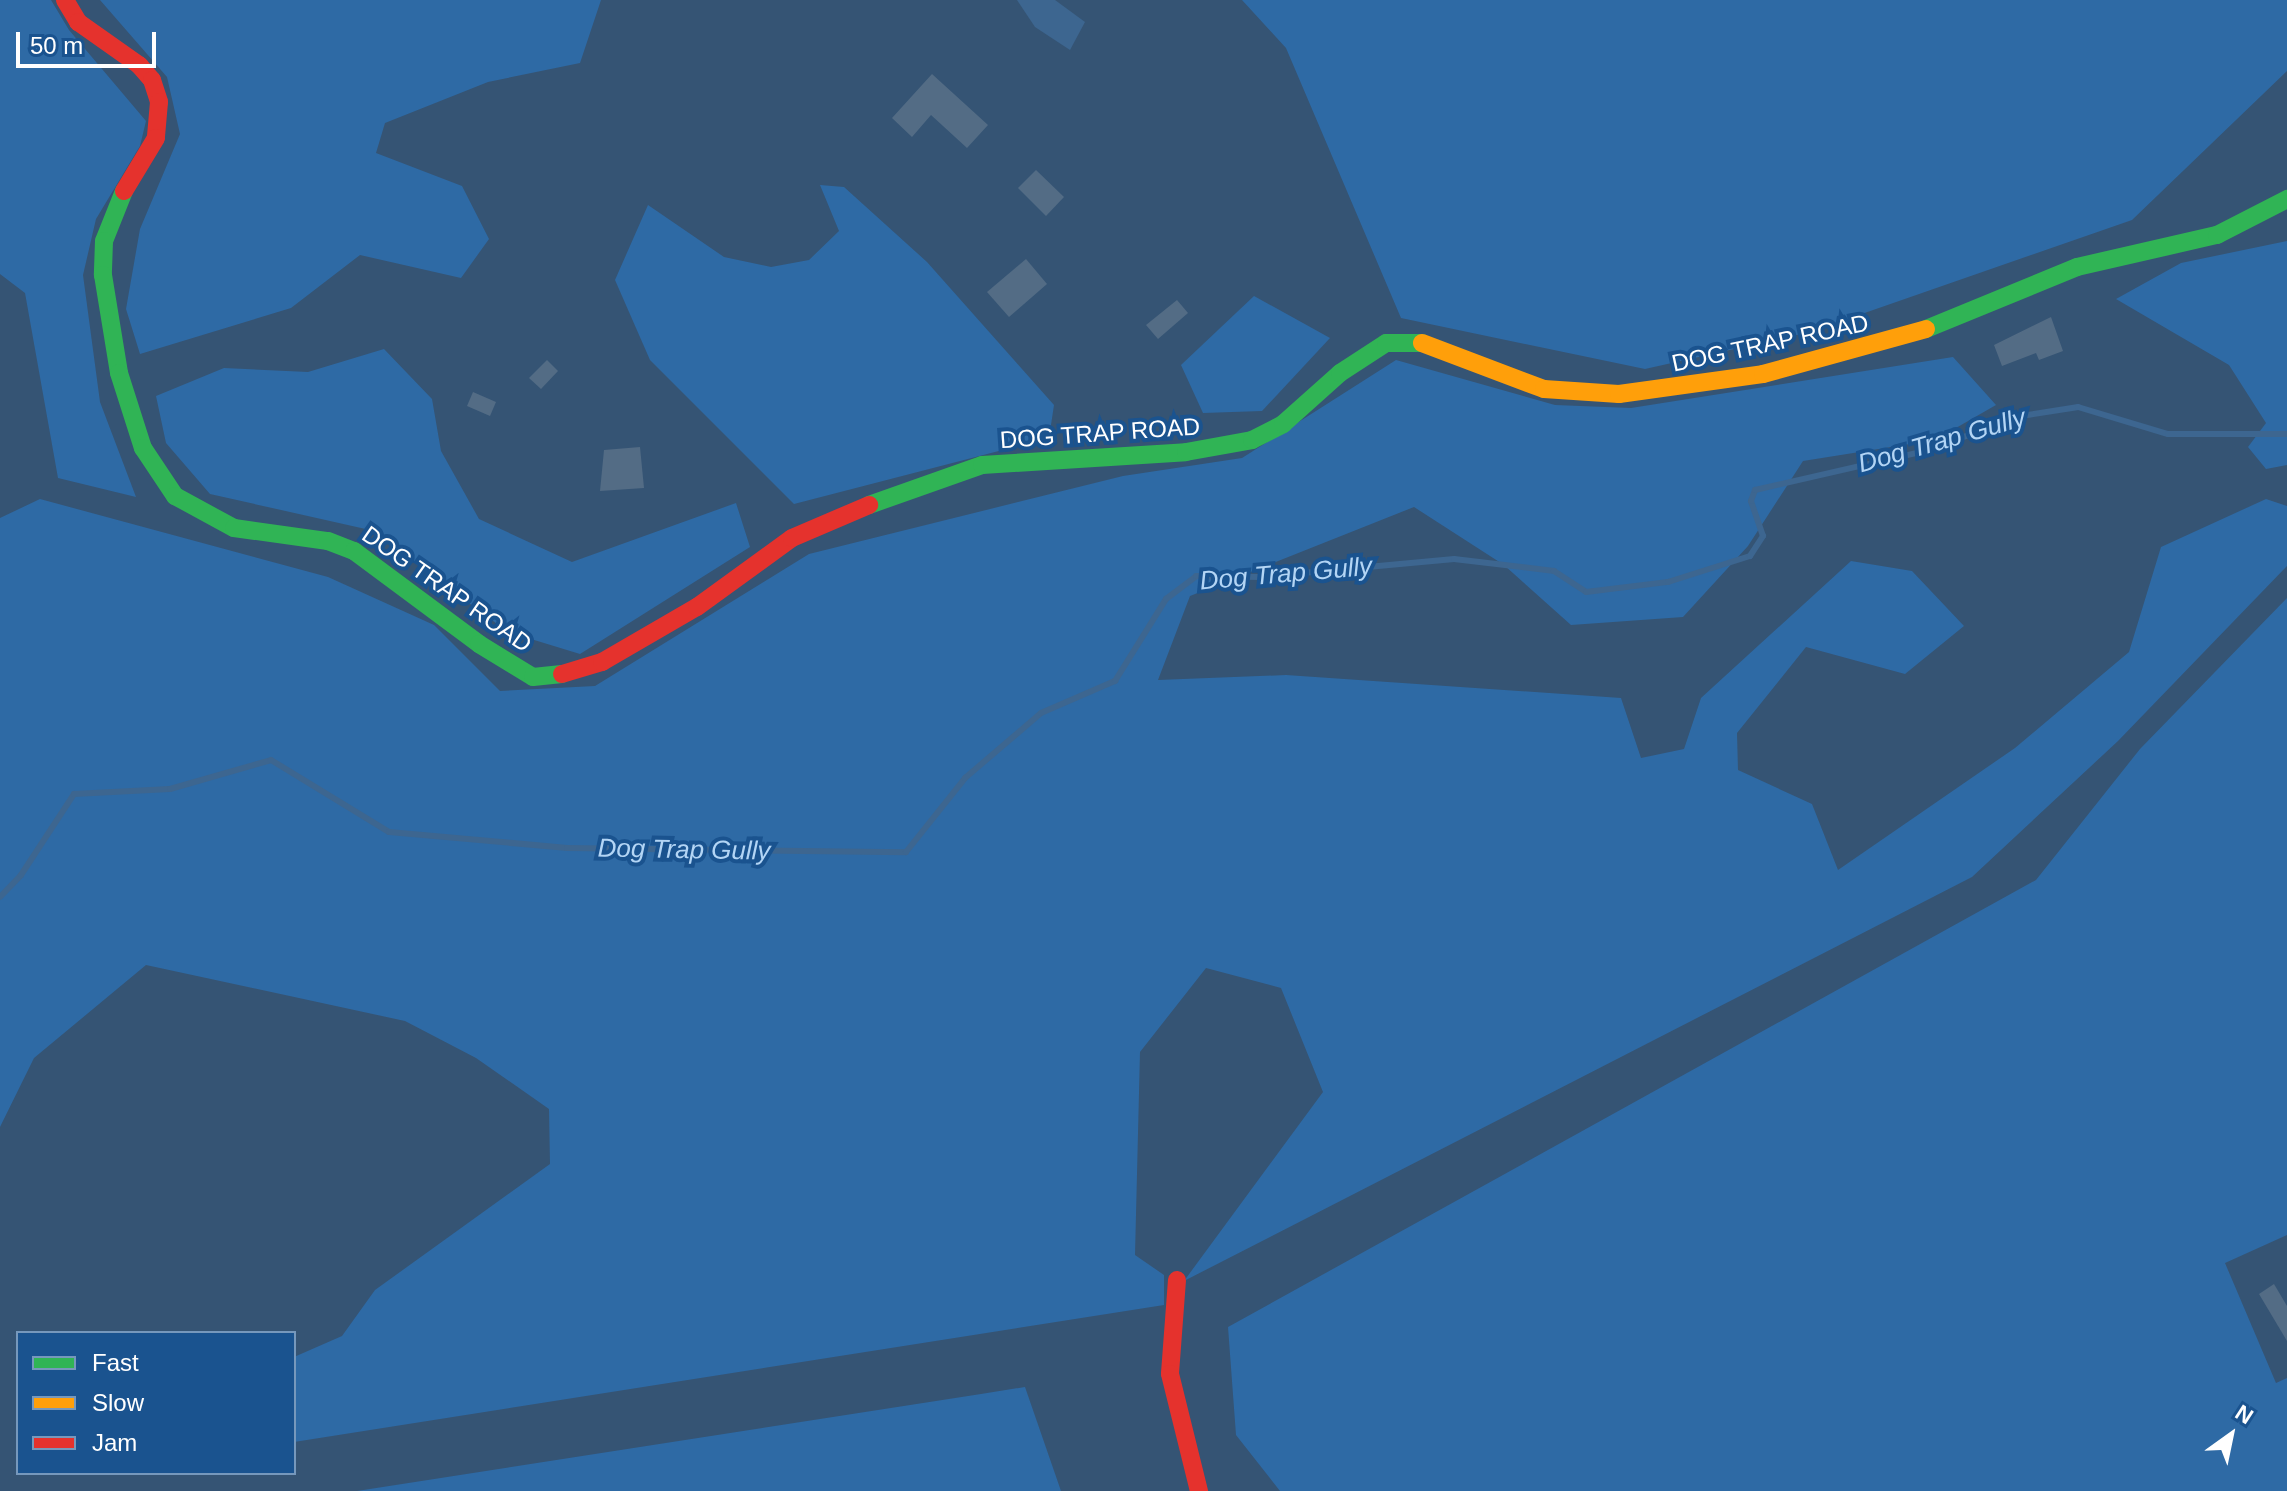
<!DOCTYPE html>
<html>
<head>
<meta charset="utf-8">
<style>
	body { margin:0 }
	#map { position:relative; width:2287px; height:1491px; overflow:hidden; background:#355474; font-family:Arial,sans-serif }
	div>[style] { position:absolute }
	.green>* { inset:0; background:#2e6aa5 }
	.water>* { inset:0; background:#3d6690 }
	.stream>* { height:6px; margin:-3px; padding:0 3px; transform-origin:3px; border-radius:3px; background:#3d6690 }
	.building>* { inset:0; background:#536c85 }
	.fast>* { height:18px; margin:-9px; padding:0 9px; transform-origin:9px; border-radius:9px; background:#30b455 }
	.slow>* { height:18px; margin:-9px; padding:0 9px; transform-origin:9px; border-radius:9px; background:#ff9f0a }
	.jam>* { height:18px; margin:-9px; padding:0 9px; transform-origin:9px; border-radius:9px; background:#e5322d }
	span { translate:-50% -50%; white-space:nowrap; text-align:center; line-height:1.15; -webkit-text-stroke:8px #1a538f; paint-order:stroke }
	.street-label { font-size:24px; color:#fff }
	.water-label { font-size:26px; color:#b3d5f5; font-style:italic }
	.legend { position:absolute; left:16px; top:1331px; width:280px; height:144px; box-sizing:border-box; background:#1a538f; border:2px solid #7698bc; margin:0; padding:10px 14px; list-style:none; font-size:24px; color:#fff }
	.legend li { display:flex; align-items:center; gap:16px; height:40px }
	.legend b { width:40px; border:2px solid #7698bc }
	.north { position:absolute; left:2191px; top:1395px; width:80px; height:80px; -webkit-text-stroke:6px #1a538f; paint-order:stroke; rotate:33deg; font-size:22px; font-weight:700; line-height:32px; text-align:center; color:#fff }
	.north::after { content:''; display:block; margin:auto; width:28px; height:36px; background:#fff; clip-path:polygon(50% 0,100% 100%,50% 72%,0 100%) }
	.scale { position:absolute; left:16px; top:32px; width:140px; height:36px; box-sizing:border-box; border:4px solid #fff; border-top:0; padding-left:10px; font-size:24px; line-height:28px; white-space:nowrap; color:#fff; -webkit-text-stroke:6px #1a538f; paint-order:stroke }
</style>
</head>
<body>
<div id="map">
	<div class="green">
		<div style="clip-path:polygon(0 0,51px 0,69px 30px,146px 121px,140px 146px,96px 219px,83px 275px,100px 402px,136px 497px,58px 478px,25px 293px,0 274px)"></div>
		<div style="clip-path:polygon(100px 0,601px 0,580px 63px,488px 82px,385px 123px,376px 153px,462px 186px,489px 239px,461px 278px,360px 255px,291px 308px,140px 354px,126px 309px,140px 229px,180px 134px,167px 77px)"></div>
		<div style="clip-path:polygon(1242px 0,2287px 0,2287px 71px,2132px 220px,1810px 332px,1645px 369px,1401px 318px,1286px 48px)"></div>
		<div style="clip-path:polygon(820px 185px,844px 187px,927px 262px,1054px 405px,1049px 438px,794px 504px,650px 360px,615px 280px,648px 205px,724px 257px,771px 267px,809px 260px,839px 231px)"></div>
		<div style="clip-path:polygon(2287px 241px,2287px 465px,2266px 469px,2248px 447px,2266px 423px,2229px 365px,2116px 299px,2181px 263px)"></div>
		<div style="clip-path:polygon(1254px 296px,1330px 338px,1262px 411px,1203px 413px,1181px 365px)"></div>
		<div style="clip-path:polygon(384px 349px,432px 399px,441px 451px,479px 519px,572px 562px,736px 503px,750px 547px,580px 654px,508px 632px,370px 530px,210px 494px,166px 443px,156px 396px,224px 368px,308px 372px)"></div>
		<div style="clip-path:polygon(1953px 357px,1996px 405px,1935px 440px,1803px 461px,1748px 546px,1683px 617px,1571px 625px,1504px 565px,1414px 507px,1190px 596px,1158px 680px,1286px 675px,1621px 698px,1641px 758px,1684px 749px,1701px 698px,1851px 561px,1912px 571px,1964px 626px,1905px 674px,1806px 647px,1737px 733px,1738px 770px,1812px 804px,1838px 870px,2015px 748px,2129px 652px,2161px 547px,2266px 499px,2287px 506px,2287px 566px,2118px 741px,1972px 877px,1184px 1281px,1323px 1092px,1281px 988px,1206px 968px,1140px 1052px,1135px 1255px,1164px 1275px,1164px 1305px,294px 1442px,294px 1357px,342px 1336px,375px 1290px,550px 1164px,549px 1109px,476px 1058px,405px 1021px,146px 965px,34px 1058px,0 1127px,0 518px,40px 499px,328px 577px,434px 625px,500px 691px,595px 686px,809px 554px,1123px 476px,1242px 458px,1396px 360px,1555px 405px,1631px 408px)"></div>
		<div style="clip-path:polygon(2287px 598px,2287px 1235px,2225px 1263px,2276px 1383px,2287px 1378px,2287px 1491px,1280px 1491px,1236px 1435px,1228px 1327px,2036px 880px,2140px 749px)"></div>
		<div style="clip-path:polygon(1025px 1387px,1061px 1491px,357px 1491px,981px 1394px)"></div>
	</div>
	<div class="water">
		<div style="clip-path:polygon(1017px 0,1055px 0,1085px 22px,1070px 50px,1035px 27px)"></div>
	</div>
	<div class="stream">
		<div style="left:0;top:897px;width:30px;rotate:-46deg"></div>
		<div style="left:21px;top:875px;width:97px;rotate:-56.8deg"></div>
		<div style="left:74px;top:794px;width:96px;rotate:-3deg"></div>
		<div style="left:170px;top:789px;width:105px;rotate:-16deg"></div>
		<div style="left:271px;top:760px;width:138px;rotate:31.4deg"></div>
		<div style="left:389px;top:832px;width:179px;rotate:5.1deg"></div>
		<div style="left:567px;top:848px;width:339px;rotate:0.7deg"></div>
		<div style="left:906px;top:852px;width:95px;rotate:-51.4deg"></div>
		<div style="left:965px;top:778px;width:100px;rotate:-40.5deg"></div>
		<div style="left:1041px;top:713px;width:81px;rotate:-23.4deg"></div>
		<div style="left:1115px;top:681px;width:97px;rotate:-58.1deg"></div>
		<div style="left:1166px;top:599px;width:38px;rotate:-37deg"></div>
		<div style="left:1196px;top:576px;width:64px;rotate:0.9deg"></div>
		<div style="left:1260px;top:577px;width:195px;rotate:-5.3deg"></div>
		<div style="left:1454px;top:559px;width:101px;rotate:6.8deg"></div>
		<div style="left:1554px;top:571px;width:38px;rotate:33deg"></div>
		<div style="left:1586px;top:592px;width:83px;rotate:-7deg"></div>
		<div style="left:1668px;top:582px;width:86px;rotate:-17.6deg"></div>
		<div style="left:1750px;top:556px;width:24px;rotate:-57deg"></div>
		<div style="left:1763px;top:536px;width:37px;rotate:-109deg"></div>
		<div style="left:1751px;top:501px;width:12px;rotate:-70deg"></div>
		<div style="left:1755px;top:490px;width:174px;rotate:-12.9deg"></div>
		<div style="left:1925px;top:451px;width:102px;rotate:-20deg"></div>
		<div style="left:2021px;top:416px;width:58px;rotate:-9deg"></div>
		<div style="left:2078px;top:407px;width:94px;rotate:16.7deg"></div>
		<div style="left:2168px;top:434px;width:119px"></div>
	</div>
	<div class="building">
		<div style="clip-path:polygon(932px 74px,988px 125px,967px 148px,931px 115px,912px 137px,892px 118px)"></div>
		<div style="clip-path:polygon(1036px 170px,1064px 197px,1046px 216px,1018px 188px)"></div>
		<div style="clip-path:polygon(1026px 259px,1047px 284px,1009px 317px,987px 292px)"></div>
		<div style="clip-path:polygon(1177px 300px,1188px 313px,1158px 339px,1146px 325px)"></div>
		<div style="clip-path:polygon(2051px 317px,2063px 351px,2039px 360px,2036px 353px,2002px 366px,1994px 345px)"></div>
		<div style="clip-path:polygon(547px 360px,558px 371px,541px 389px,529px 378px)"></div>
		<div style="clip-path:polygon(473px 392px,496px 402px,490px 416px,467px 406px)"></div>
		<div style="clip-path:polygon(640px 447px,644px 488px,600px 491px,604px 450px)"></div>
		<div style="clip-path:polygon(2274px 1284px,2287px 1306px,2287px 1341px,2259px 1294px)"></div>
	</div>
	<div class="fast">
		<div style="left:124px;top:191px;width:54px;rotate:111.8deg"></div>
		<div style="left:104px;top:241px;width:34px;rotate:92deg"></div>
		<div style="left:103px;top:275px;width:99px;rotate:80.7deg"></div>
		<div style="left:119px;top:373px;width:79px;rotate:72.3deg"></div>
		<div style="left:143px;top:448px;width:58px;rotate:56.3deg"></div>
		<div style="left:175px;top:496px;width:67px;rotate:28.5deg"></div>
		<div style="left:234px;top:528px;width:95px;rotate:7.9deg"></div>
		<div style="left:328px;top:541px;width:28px;rotate:21deg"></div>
		<div style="left:354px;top:551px;width:156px;rotate:36.6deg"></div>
		<div style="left:479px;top:644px;width:63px;rotate:31.4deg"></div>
		<div style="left:533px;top:677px;width:29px;rotate:-6deg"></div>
		<div style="left:1926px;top:329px;width:163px;rotate:-22.3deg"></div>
		<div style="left:2077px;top:267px;width:144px;rotate:-12.9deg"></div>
		<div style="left:2217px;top:235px;width:79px;rotate:-27.2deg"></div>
		<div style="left:869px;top:505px;width:120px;rotate:-19.5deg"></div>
		<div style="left:982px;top:465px;width:204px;rotate:-3.6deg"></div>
		<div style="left:1186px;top:452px;width:67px;rotate:-10.3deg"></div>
		<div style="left:1252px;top:440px;width:35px;rotate:-27deg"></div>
		<div style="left:1283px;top:424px;width:76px;rotate:-41.8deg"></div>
		<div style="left:1340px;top:373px;width:55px;rotate:-33.1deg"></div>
		<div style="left:1386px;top:343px;width:36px"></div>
	</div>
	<div class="slow">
		<div style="left:1422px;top:343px;width:130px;rotate:20.7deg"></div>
		<div style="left:1544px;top:389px;width:75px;rotate:3.8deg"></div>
		<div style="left:1619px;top:394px;width:145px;rotate:-7.9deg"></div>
		<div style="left:1763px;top:374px;width:169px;rotate:-15.4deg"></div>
	</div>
	<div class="jam">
		<div style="left:65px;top:0;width:26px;rotate:59deg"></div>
		<div style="left:78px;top:22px;width:75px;rotate:35.2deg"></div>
		<div style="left:139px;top:65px;width:20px;rotate:49deg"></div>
		<div style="left:152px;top:80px;width:23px;rotate:72deg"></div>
		<div style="left:159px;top:102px;width:36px;rotate:95deg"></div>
		<div style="left:156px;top:138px;width:62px;rotate:121.1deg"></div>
		<div style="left:562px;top:674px;width:42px;rotate:-16.7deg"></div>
		<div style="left:602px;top:662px;width:110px;rotate:-30.1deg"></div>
		<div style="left:697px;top:607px;width:117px;rotate:-36deg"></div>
		<div style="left:792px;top:538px;width:84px;rotate:-23.2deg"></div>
		<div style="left:1177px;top:1280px;width:94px;rotate:94.3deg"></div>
		<div style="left:1170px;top:1374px;width:121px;rotate:76.1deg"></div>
	</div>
	<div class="street-label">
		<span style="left:1770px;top:343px;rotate:-12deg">DOG TRAP ROAD</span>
		<span style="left:1100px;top:433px;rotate:-4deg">DOG TRAP ROAD</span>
		<span style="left:447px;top:589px;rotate:35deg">DOG TRAP ROAD</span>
	</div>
	<div class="water-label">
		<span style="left:1942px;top:441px;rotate:-16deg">Dog Trap Gully</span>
		<span style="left:1286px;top:574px;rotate:-5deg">Dog Trap Gully</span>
		<span style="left:684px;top:850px;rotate:1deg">Dog Trap Gully</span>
	</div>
	<ul class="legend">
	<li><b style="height:10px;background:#30b455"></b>Fast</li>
	<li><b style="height:10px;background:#ff9f0a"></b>Slow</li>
	<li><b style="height:10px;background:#e5322d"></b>Jam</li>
	</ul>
	<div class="north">N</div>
	<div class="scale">50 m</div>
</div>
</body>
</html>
